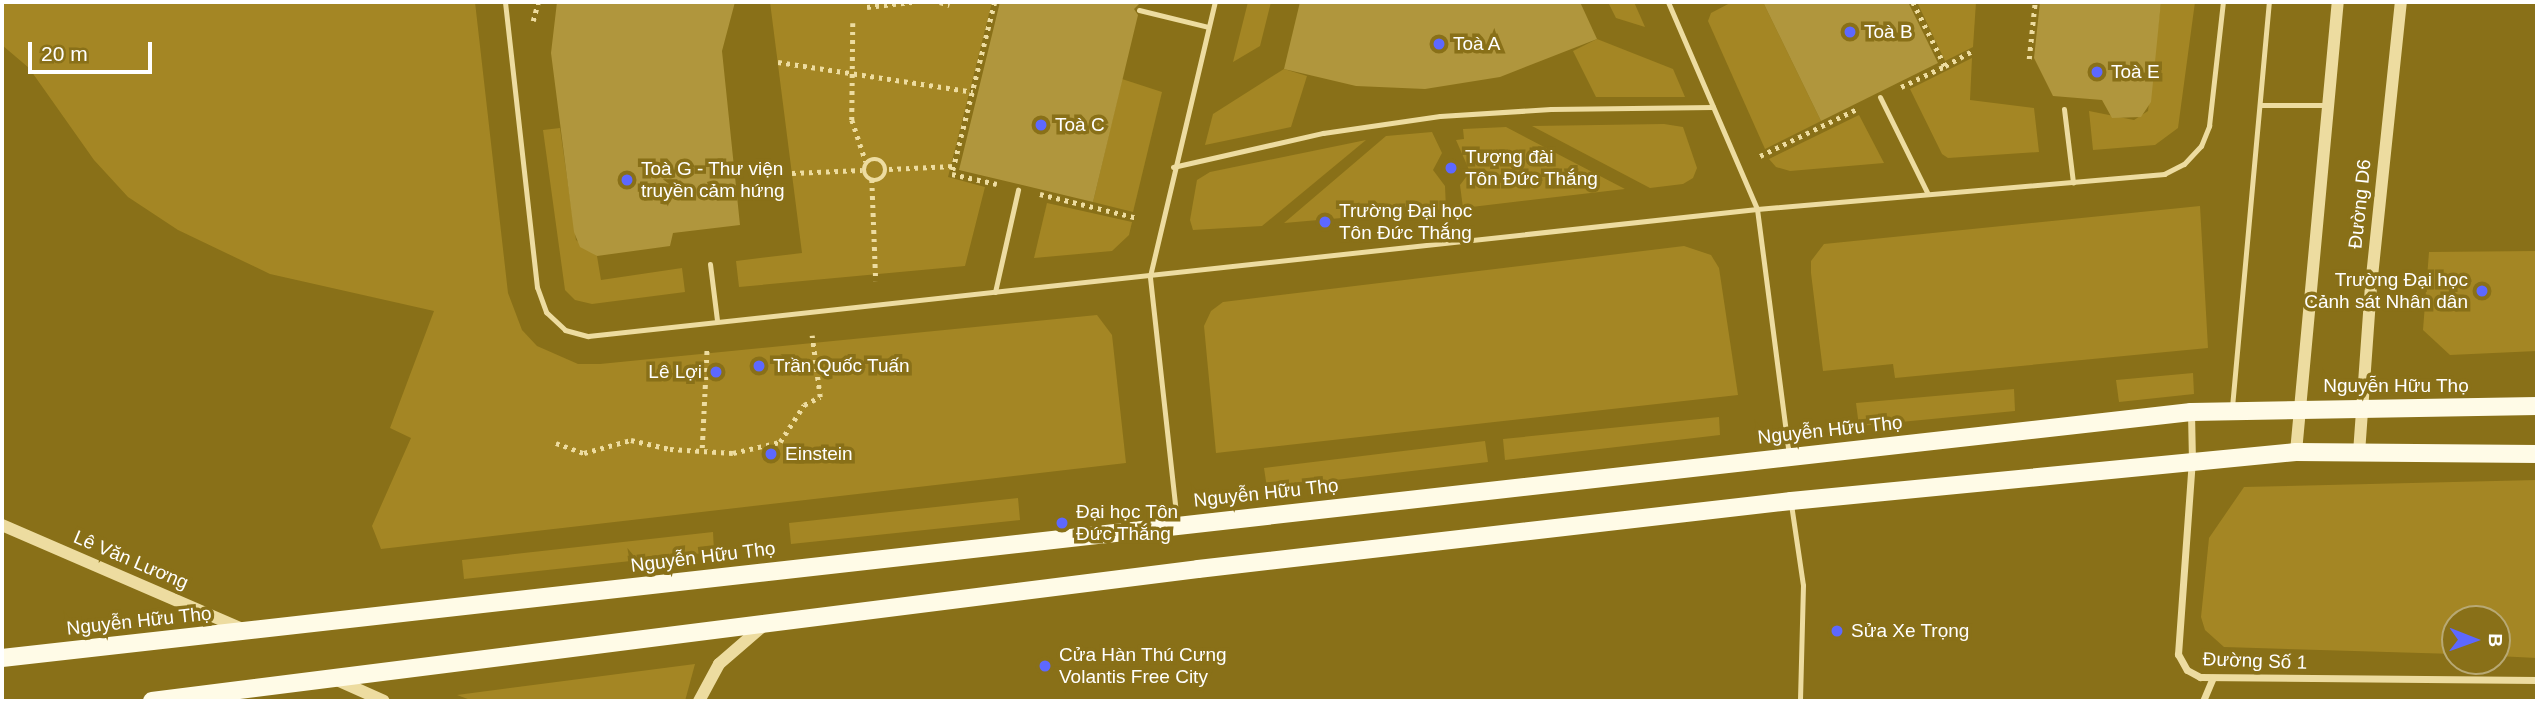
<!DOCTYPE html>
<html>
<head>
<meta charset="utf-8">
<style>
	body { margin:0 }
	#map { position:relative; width:2539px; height:703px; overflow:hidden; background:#897018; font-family:Arial,sans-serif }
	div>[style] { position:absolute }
	.green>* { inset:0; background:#a48624 }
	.building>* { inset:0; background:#b0963d }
	.path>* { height:4.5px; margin-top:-2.25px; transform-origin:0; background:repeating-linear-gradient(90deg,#eddca0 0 3.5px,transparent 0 8.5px) }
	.path>.ring { margin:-2.25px; padding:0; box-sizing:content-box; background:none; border:4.5px solid #eddca0; border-radius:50% }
	.service>* { height:5px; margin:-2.5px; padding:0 2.5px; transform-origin:2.5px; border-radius:2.5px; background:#eddca0 }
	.minor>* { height:7px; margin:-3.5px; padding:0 3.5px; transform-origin:3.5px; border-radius:3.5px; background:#eddca0 }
	.tertiary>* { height:12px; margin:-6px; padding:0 6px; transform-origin:6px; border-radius:6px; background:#eddca0 }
	.primary>* { height:18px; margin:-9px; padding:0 9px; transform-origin:9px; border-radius:9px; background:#fffbe7 }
	.dots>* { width:19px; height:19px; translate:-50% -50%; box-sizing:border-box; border:4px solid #897018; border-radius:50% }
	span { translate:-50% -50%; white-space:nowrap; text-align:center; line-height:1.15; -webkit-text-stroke:7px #897018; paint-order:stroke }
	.poi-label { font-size:19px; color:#fff }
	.left { translate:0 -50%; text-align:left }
	.right { translate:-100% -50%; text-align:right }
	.street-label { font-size:19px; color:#fff }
	.frame { position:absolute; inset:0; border:4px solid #fff; pointer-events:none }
	.north { position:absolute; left:2441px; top:605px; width:70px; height:70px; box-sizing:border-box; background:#897018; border:2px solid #b8a974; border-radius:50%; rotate:91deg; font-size:19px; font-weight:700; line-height:28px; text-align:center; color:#fff }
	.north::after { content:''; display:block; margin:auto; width:24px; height:32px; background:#5d68ff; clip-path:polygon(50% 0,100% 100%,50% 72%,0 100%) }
	.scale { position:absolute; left:28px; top:42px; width:124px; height:32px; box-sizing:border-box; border:4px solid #fff; border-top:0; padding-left:9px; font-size:21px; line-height:24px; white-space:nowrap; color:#fff; -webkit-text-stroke:5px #897018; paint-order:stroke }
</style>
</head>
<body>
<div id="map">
	<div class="green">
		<div style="clip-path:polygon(2px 2px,475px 2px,508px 293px,522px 330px,537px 346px,578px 364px,600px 364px,1097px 315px,1112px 335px,1126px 463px,381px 549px,372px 526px,411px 438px,390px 428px,434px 311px,270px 274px,178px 230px,128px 197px,94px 160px,29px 68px,2px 45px)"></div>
		<div style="clip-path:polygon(770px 2px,992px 2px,948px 177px,985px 187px,965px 266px,739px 287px,736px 261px,802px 253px)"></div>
		<div style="clip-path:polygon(1248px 2px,1271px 2px,1260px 46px,1233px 62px)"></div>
		<div style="clip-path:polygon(1608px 2px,1634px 2px,1645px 27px,1616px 18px)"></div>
		<div style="clip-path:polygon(1732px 2px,1763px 2px,1821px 121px,1765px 149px,1708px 21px,1711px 13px)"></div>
		<div style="clip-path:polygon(1917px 2px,1976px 2px,1973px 47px,1945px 61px)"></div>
		<div style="clip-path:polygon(2161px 2px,2195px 2px,2178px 128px,2155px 145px,2093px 150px,2089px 111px,2134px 120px,2148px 111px)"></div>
		<div style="clip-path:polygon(1597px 39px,1673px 69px,1685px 97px,1596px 97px,1573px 51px)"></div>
		<div style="clip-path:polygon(1972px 58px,1970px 100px,2034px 108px,2039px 152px,1948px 158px,1942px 154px,1910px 89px)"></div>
		<div style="clip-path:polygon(1284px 69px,1307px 76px,1291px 127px,1205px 145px,1213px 114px)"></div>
		<div style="clip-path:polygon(1122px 79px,1162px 92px,1133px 212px,1093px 202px)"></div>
		<div style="clip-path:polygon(1859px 115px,1884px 163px,1790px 171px,1776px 167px,1769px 159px)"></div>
		<div style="clip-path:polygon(1664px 124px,1683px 127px,1697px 168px,1693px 178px,1683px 184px,1650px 188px,1532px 126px)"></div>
		<div style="clip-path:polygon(1506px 127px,1625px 189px,1463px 208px,1460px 185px,1470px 172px,1456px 140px,1464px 139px,1463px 129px)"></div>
		<div style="clip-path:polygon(560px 128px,576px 240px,597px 256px,601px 280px,682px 268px,685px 292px,592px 304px,575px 300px,565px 290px,543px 130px)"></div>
		<div style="clip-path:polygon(1432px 132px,1442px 153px,1433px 170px,1445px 186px,1446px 209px,1284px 223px,1386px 136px)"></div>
		<div style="clip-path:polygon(1366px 140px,1262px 226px,1193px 230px,1190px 220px,1197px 180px,1210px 172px)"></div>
		<div style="clip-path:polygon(1047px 203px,1132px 222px,1129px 235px,1112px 251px,1034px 258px)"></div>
		<div style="clip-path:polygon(2200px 206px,2208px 348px,1895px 378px,1893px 364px,1823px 371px,1811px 273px,1811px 261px,1824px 244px)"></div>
		<div style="clip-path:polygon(1684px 246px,1711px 255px,1719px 268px,1738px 395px,1216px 453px,1204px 326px,1211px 311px,1223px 302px)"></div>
		<div style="clip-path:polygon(2537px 251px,2537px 351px,2450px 355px,2423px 330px,2429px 252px)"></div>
		<div style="clip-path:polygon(2193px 373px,2194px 394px,2119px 402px,2116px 380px)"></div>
		<div style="clip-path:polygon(2014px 389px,2015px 411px,1859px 426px,1856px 403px)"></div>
		<div style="clip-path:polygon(1719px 417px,1720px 435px,1505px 460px,1503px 439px)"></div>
		<div style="clip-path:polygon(1485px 441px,1488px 462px,1267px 488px,1264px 468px)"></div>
		<div style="clip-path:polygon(2537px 480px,2537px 658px,2497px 656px,2497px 619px,2455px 619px,2455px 654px,2224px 647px,2205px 630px,2201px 617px,2209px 538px,2244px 487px)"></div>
		<div style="clip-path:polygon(1018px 498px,1020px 520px,791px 544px,789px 523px)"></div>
		<div style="clip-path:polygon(713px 532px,714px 552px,464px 579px,462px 560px)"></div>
		<div style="clip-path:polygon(695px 664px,685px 701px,473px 701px,457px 695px)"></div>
	</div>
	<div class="building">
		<div style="clip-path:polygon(557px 2px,735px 2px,722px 51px,740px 225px,673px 233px,670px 246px,597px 256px,580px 247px,574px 232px,551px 53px)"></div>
		<div style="clip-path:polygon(1000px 2px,1141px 2px,1134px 9px,1138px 15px,1093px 202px,959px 170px)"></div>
		<div style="clip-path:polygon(1300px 2px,1580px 2px,1597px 39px,1500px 77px,1425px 89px,1356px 86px,1284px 69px)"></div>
		<div style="clip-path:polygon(1763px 2px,1908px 2px,1938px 63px,1821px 121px)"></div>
		<div style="clip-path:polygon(2040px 2px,2161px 2px,2151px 102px,2141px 117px,2112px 118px,2102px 100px,2053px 96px,2034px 58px)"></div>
	</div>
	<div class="path">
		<div style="left:940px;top:2px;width:10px;rotate:17deg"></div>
		<div style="left:995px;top:2px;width:177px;rotate:104deg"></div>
		<div style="left:952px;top:174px;width:46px;rotate:12.5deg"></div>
		<div style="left:1913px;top:2px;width:72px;rotate:63.4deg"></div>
		<div style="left:1945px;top:66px;width:31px;rotate:-29deg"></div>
		<div style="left:867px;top:7px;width:45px;rotate:-6.3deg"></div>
		<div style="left:533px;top:21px;width:20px;rotate:-75deg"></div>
		<div style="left:853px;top:23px;width:97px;rotate:90.6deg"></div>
		<div style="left:852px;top:120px;width:44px;rotate:71.6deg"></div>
		<div style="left:2029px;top:59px;width:57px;rotate:-84deg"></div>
		<div style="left:778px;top:62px;width:197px;rotate:8.7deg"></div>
		<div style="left:1901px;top:87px;width:49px;rotate:-25.5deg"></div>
		<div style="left:1760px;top:156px;width:110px;rotate:-25.9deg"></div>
		<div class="ring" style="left:864px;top:159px;width:17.5px;height:17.5px"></div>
		<div style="left:889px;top:169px;width:65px;rotate:-2.6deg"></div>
		<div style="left:792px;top:173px;width:70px;rotate:-2.5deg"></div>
		<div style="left:872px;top:179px;width:102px;rotate:87.8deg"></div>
		<div style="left:1040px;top:194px;width:101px;rotate:13.8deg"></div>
		<div style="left:556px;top:443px;width:30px;rotate:20deg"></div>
		<div style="left:584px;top:453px;width:49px;rotate:-15.5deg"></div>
		<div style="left:631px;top:440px;width:40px;rotate:13deg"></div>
		<div style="left:670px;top:449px;width:63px;rotate:3.6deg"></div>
		<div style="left:733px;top:453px;width:48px;rotate:-13.2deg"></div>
		<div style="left:780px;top:442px;width:44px;rotate:-57deg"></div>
		<div style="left:804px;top:405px;width:18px;rotate:-27deg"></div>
		<div style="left:820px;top:397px;width:62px;rotate:-97.5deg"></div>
		<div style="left:702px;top:448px;width:101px;rotate:-87.2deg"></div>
	</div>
	<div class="service">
		<div style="left:505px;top:2px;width:287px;rotate:83.6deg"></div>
		<div style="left:537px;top:287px;width:27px;rotate:70deg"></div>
		<div style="left:546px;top:312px;width:26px;rotate:43deg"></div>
		<div style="left:565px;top:330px;width:24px;rotate:15deg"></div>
		<div style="left:588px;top:336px;width:1176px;rotate:-6.2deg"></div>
		<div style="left:1757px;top:209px;width:409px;rotate:-4.9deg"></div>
		<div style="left:2164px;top:174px;width:22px;rotate:-27deg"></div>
		<div style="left:2184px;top:164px;width:25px;rotate:-47deg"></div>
		<div style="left:2201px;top:146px;width:22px;rotate:-68deg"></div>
		<div style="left:2209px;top:126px;width:125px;rotate:-83.6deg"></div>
		<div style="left:1668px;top:2px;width:225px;rotate:66.7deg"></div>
		<div style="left:1757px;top:209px;width:247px;rotate:82.6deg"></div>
		<div style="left:1139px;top:10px;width:71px;rotate:13.8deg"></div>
		<div style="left:1880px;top:97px;width:108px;rotate:63.7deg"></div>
		<div style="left:2260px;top:105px;width:67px"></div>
		<div style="left:2064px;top:109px;width:74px;rotate:83deg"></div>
		<div style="left:1173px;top:167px;width:154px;rotate:-12.8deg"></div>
		<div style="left:1323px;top:133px;width:118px;rotate:-8.3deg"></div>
		<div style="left:1440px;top:116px;width:111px;rotate:-3.6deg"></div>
		<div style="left:1551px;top:109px;width:162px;rotate:-0.7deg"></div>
		<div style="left:710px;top:264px;width:56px;rotate:82.9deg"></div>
		<div style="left:995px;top:292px;width:105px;rotate:-77.3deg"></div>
		<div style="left:2232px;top:407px;width:407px;rotate:-84.8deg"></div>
		<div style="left:1791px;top:504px;width:82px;rotate:81.6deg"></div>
		<div style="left:1803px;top:585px;width:116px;rotate:91.5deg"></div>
		<div style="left:1177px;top:522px;width:247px;rotate:-96.3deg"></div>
		<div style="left:1150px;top:276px;width:282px;rotate:-76.7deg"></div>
	</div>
	<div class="minor">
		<div style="left:2191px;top:413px;width:46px;rotate:88.8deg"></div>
		<div style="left:2192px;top:459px;width:196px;rotate:94.1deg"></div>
		<div style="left:2178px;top:654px;width:18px;rotate:61deg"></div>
		<div style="left:2187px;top:670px;width:15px;rotate:28deg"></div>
		<div style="left:2200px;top:677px;width:337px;rotate:0.5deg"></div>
		<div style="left:2203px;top:701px;width:25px;rotate:-67deg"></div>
	</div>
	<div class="tertiary">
		<div style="left:2296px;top:452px;width:452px;rotate:-84.7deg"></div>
		<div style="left:2359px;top:453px;width:167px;rotate:-85.9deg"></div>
		<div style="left:2371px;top:286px;width:286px;rotate:-84deg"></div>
		<div style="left:2px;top:525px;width:265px;rotate:23.4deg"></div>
		<div style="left:337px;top:680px;width:51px;rotate:24.1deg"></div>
		<div style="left:699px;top:701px;width:42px;rotate:-61.6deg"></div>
		<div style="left:719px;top:664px;width:58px;rotate:-40.8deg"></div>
	</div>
	<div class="primary">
		<div style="left:2px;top:658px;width:2203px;rotate:-6.41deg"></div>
		<div style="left:2191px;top:412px;width:346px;rotate:-1deg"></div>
		<div style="left:152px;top:701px;width:1054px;rotate:-7.19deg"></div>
		<div style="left:1198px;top:569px;width:597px;rotate:-6.54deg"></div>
		<div style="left:1791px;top:501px;width:507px;rotate:-5.54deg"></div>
		<div style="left:2296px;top:452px;width:241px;rotate:0.5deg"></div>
	</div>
	<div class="dots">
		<div style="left:1850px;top:32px;background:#5d68ff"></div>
		<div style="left:1439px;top:44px;background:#5d68ff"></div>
		<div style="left:2097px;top:72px;background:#5d68ff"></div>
		<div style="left:1041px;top:125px;background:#5d68ff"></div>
		<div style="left:1451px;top:168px;background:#5d68ff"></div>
		<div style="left:627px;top:180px;background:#5d68ff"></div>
		<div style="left:1325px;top:222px;background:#5d68ff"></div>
		<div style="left:2482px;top:291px;background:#5d68ff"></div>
		<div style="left:759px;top:366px;background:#5d68ff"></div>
		<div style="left:716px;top:372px;background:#5d68ff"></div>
		<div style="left:771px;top:454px;background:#5d68ff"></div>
		<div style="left:1062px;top:523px;background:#5d68ff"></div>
		<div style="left:1837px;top:631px;background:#5d68ff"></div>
		<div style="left:1045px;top:666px;background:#5d68ff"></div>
	</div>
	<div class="poi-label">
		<span class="left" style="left:1864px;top:32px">Toà B</span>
		<span class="left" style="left:1453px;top:44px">Toà A</span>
		<span class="left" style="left:2111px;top:72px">Toà E</span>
		<span class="left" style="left:1055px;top:125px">Toà C</span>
		<span class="left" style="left:1465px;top:168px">Tượng đài<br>Tôn Đức Thắng</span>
		<span class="left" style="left:641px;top:180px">Toà G - Thư viện<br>truyền cảm hứng</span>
		<span class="left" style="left:1339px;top:222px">Trường Đại học<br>Tôn Đức Thắng</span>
		<span class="right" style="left:2468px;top:291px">Trường Đại học<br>Cảnh sát Nhân dân</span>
		<span class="left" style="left:773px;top:366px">Trần Quốc Tuấn</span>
		<span class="right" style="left:702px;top:372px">Lê Lợi</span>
		<span class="left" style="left:785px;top:454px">Einstein</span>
		<span class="left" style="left:1076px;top:523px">Đại học Tôn<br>Đức Thắng</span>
		<span class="left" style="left:1851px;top:631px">Sửa Xe Trọng</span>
		<span class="left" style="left:1059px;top:666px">Cửa Hàn Thú Cưng<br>Volantis Free City</span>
	</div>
	<div class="street-label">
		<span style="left:2360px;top:204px;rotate:-84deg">Đường D6</span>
		<span style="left:2396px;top:386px">Nguyễn Hữu Thọ</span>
		<span style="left:1830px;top:430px;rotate:-6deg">Nguyễn Hữu Thọ</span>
		<span style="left:1266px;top:493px;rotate:-6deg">Nguyễn Hữu Thọ</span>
		<span style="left:703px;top:557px;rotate:-7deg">Nguyễn Hữu Thọ</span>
		<span style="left:131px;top:560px;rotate:23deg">Lê Văn Lương</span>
		<span style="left:139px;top:621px;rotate:-6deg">Nguyễn Hữu Thọ</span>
		<span style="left:2255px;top:661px;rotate:2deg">Đường Số 1</span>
	</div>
	<div class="frame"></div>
	<div class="north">B</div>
	<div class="scale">20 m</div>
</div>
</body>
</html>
